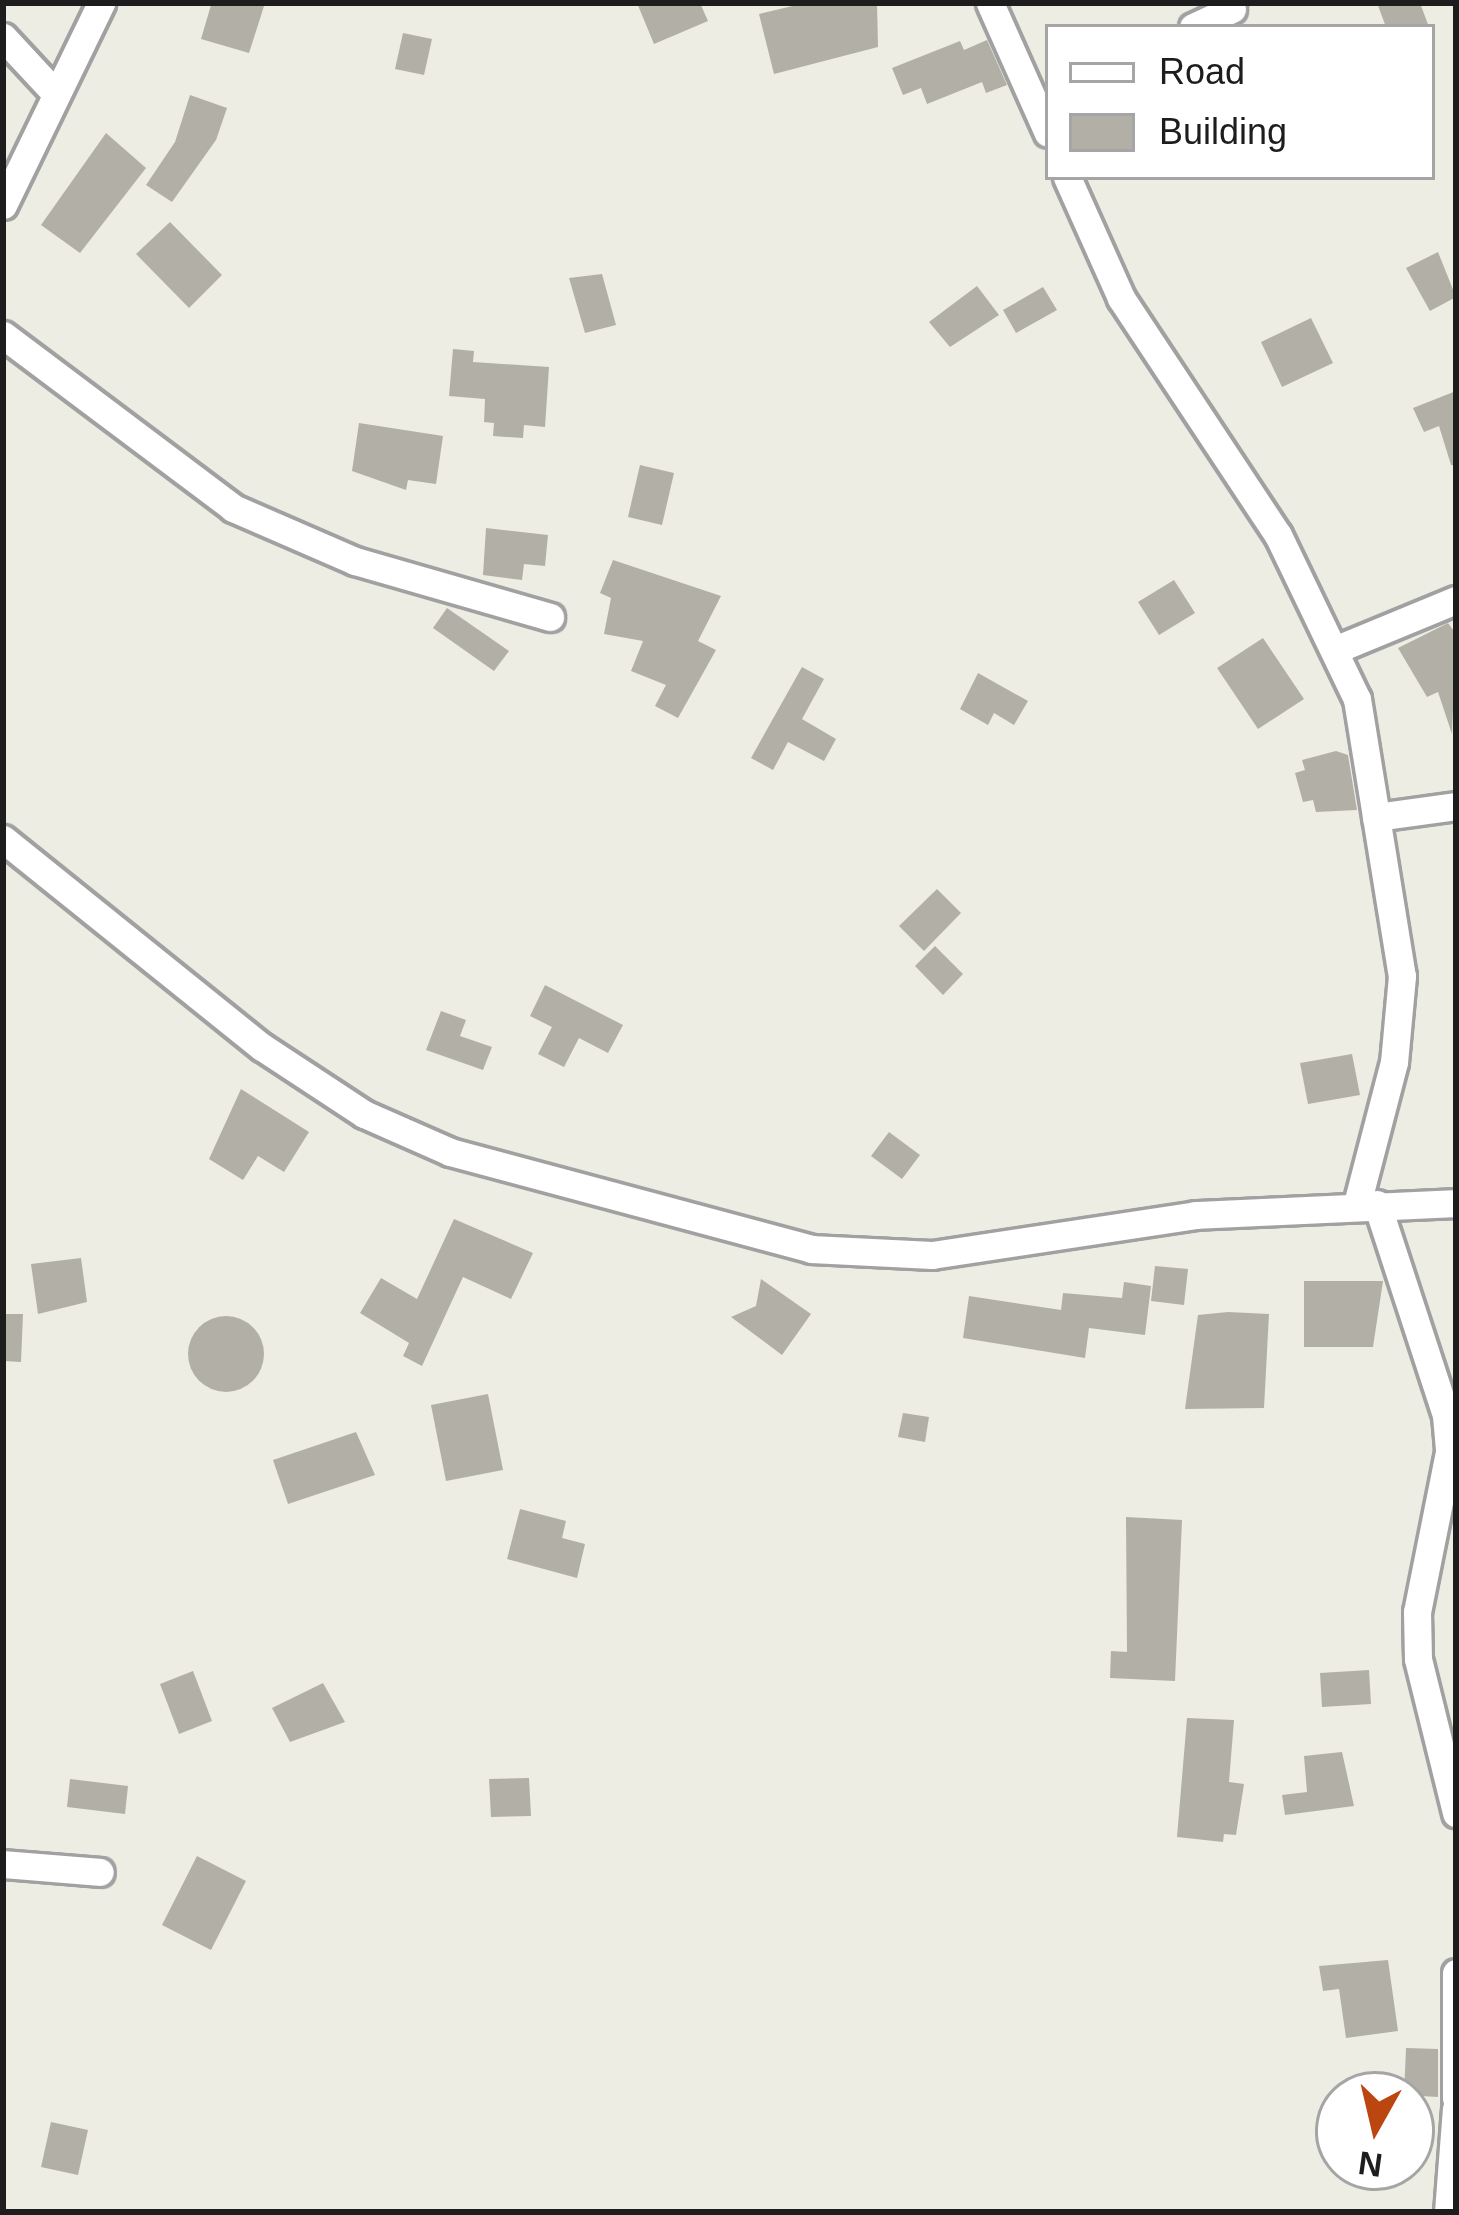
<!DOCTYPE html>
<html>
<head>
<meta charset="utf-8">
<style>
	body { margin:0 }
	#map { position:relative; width:1459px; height:2215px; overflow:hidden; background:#edede3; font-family:Helvetica,sans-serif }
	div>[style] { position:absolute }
	.building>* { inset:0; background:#b2b0a6 }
	.round { border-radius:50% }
	.roads { filter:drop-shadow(3px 0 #a1a1a1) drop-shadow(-3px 0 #a1a1a1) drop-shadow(0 3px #a1a1a1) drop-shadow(0 -3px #a1a1a1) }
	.street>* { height:27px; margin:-13.5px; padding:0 13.5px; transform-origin:13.5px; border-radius:13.5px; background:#fff }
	span { translate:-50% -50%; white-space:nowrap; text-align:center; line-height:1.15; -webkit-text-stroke:12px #fff; paint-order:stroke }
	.frame { position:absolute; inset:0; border:6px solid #1d1d1d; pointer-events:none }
	.legend { position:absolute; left:1045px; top:24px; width:390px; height:156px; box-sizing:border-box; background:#fff; border:3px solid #a5a5a5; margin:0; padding:15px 21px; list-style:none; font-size:36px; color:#1d1d1d }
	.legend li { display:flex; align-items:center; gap:24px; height:60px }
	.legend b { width:60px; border:3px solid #a5a5a5 }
	.north { position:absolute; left:1315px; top:2071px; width:120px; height:120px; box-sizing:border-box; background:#fff; border:3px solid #a5a5a5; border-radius:50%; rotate:188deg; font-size:33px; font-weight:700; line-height:48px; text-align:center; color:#1d1d1d }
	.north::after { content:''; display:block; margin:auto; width:42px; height:54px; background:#bb460f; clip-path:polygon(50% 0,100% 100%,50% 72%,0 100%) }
</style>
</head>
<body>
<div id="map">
	<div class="building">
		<div style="clip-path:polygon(265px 3px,249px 53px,201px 39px,211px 5px)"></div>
		<div style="clip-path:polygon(637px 3px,700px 3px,708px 21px,654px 44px)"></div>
		<div style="clip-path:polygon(805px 3px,877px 3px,878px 47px,774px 74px,759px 14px)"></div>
		<div style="clip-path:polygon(1377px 3px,1420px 3px,1429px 27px,1386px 27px)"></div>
		<div style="clip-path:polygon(403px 33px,432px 39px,424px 75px,395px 69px)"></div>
		<div style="clip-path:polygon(987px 40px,1007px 85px,986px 93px,982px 82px,927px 104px,921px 88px,903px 95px,892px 68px,960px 41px,964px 50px)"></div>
		<div style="clip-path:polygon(190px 95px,227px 108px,216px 140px,172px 202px,146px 185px,175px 142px)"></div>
		<div style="clip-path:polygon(106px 133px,146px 168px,80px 253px,41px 225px)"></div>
		<div style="clip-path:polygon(170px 222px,222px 275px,189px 308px,136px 254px)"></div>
		<div style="clip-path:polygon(1438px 252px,1456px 297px,1430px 311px,1406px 268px)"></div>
		<div style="clip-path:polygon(602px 274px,616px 325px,585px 333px,569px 278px)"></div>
		<div style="clip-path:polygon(977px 286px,999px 315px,950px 347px,929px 322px)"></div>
		<div style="clip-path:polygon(1043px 287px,1057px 310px,1016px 333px,1003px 310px)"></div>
		<div style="clip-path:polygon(1311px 318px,1333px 363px,1282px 387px,1261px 342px)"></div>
		<div style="clip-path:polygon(453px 349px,474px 351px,473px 362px,549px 367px,545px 427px,524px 425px,523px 438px,493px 436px,494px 423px,484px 422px,485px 399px,449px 396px)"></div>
		<div style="clip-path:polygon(1456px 391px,1456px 465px,1451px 465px,1439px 426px,1424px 432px,1413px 408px)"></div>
		<div style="clip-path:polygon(359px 423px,443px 436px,436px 484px,408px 480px,406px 490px,352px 471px)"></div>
		<div style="clip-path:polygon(640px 465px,674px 473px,662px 525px,628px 517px)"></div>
		<div style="clip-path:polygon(486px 528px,548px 535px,545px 566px,524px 564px,522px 580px,483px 575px)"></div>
		<div style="clip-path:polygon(613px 560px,721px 596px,698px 641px,716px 650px,678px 718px,655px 706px,666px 685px,631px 671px,643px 641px,604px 634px,611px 598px,600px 593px)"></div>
		<div style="clip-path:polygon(1174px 580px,1195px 613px,1159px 635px,1138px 602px)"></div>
		<div style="clip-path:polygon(447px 608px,509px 651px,494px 671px,433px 628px)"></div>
		<div style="clip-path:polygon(1448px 623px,1456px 634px,1452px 734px,1438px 692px,1427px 697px,1398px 648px)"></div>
		<div style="clip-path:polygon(1263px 638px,1304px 699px,1258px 729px,1217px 668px)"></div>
		<div style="clip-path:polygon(802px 667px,824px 679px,802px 719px,836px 739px,824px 761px,788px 742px,773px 770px,751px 758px)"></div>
		<div style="clip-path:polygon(978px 673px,1028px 701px,1014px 725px,994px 713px,988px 725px,960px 709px)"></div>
		<div style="clip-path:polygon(1336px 751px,1348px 755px,1357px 810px,1316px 812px,1313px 800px,1303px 802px,1295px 773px,1305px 770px,1302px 760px)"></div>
		<div style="clip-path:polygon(937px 889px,961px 913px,924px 951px,899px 926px)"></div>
		<div style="clip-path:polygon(935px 946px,963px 974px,943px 995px,915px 966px)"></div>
		<div style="clip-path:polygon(545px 985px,623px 1025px,608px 1053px,579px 1038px,564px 1067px,538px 1054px,552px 1027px,530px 1016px)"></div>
		<div style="clip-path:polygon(441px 1011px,466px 1020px,460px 1036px,492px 1047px,483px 1070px,426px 1050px)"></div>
		<div style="clip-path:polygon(1352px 1054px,1360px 1095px,1308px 1104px,1300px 1063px)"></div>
		<div style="clip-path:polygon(241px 1089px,309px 1132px,284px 1172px,258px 1156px,243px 1180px,209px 1159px)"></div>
		<div style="clip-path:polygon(889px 1132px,920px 1155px,902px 1179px,871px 1156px)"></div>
		<div style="clip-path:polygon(454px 1219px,533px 1253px,511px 1299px,463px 1277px,422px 1366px,403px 1356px,409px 1343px,360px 1313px,381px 1278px,417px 1299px)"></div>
		<div style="clip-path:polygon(81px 1258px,87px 1302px,38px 1314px,31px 1264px)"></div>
		<div style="clip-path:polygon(1155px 1266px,1188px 1269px,1184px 1305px,1151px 1301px)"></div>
		<div style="clip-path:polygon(761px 1279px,811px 1314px,782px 1355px,731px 1317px,756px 1306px)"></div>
		<div style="clip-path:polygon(1304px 1281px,1383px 1281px,1373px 1347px,1304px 1347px)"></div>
		<div style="clip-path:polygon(1124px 1282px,1151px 1286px,1145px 1335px,1089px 1328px,1085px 1358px,963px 1338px,969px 1296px,1061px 1310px,1063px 1293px,1122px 1298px)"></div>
		<div style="clip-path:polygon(1228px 1312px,1269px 1314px,1264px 1408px,1185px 1409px,1198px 1315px)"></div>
		<div style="clip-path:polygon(3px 1314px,23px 1314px,21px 1362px,3px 1361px)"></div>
		<div class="round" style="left:188px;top:1316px;width:76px;height:76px"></div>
		<div style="clip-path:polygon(488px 1394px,503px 1470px,446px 1481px,431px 1405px)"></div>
		<div style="clip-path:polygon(903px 1413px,929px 1417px,925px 1442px,898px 1437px)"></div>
		<div style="clip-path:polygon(356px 1432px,375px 1475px,288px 1504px,273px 1460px)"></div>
		<div style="clip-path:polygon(520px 1509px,566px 1521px,562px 1538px,585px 1544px,577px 1578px,507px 1559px)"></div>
		<div style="clip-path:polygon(1126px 1517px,1182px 1520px,1175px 1681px,1110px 1678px,1111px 1651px,1127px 1652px)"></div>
		<div style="clip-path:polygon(1369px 1670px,1371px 1704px,1322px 1707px,1320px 1673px)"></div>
		<div style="clip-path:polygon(193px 1671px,212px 1721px,179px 1734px,160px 1684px)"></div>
		<div style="clip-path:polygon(323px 1683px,345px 1722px,290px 1742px,272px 1708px)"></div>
		<div style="clip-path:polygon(1187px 1718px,1234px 1720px,1229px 1782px,1244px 1784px,1236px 1835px,1224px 1834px,1223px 1842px,1177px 1837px)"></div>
		<div style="clip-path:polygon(1342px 1752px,1354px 1806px,1285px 1815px,1282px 1795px,1307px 1792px,1304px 1756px)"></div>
		<div style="clip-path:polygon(529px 1778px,531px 1816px,491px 1817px,489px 1779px)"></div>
		<div style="clip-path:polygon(70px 1779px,128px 1786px,125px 1814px,67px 1807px)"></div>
		<div style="clip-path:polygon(197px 1856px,246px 1881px,211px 1950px,162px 1925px)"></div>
		<div style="clip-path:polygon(1388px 1960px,1398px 2031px,1346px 2038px,1339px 1989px,1323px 1991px,1319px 1966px)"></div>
		<div style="clip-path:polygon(1406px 2048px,1438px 2049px,1438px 2097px,1404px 2095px)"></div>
		<div style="clip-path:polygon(51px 2122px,88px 2130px,78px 2175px,41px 2167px)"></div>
	</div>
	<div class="roads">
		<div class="street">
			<div style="left:990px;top:3px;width:142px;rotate:66deg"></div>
			<div style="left:1193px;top:27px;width:43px;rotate:-24.8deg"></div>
			<div style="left:3px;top:37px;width:78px;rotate:47.1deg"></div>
			<div style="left:1067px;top:177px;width:133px;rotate:65.9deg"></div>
			<div style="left:1121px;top:298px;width:284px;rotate:56.5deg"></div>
			<div style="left:1278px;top:535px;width:182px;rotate:64.3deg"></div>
			<div style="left:1357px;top:699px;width:281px;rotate:80.8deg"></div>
			<div style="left:1402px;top:976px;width:86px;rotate:95.3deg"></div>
			<div style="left:1394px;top:1062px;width:147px;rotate:104.6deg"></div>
			<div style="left:3px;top:205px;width:225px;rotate:-64.1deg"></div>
			<div style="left:3px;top:335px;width:288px;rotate:36.9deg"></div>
			<div style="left:233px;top:508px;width:133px;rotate:23.5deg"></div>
			<div style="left:355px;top:561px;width:203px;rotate:16deg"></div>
			<div style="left:1337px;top:649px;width:129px;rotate:-22.4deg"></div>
			<div style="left:1376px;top:817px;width:81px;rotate:-7.8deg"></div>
			<div style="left:3px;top:839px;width:332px;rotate:38.8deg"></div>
			<div style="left:262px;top:1047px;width:122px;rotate:33.3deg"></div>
			<div style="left:364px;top:1114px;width:94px;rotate:23.8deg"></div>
			<div style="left:450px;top:1152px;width:374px;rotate:15deg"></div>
			<div style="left:811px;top:1249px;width:121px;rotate:2.8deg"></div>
			<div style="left:932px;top:1255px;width:266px;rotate:-8.6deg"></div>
			<div style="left:1195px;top:1215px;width:261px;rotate:-2.6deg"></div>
			<div style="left:1377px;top:1204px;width:222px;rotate:71.9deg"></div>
			<div style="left:1446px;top:1415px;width:37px;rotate:85deg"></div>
			<div style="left:1449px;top:1452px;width:163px;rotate:101.3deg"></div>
			<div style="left:1417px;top:1612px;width:47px;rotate:88.8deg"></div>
			<div style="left:1418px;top:1659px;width:159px;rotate:76.1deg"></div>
			<div style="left:3px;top:1864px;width:97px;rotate:4.7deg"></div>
			<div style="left:1456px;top:1973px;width:125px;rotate:90deg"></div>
			<div style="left:1448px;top:2212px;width:103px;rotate:-85.6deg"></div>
		</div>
	</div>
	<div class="frame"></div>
	<ul class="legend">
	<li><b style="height:15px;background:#fff"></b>Road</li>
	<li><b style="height:33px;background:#b2b0a6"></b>Building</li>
	</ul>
	<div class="north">N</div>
</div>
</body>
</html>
